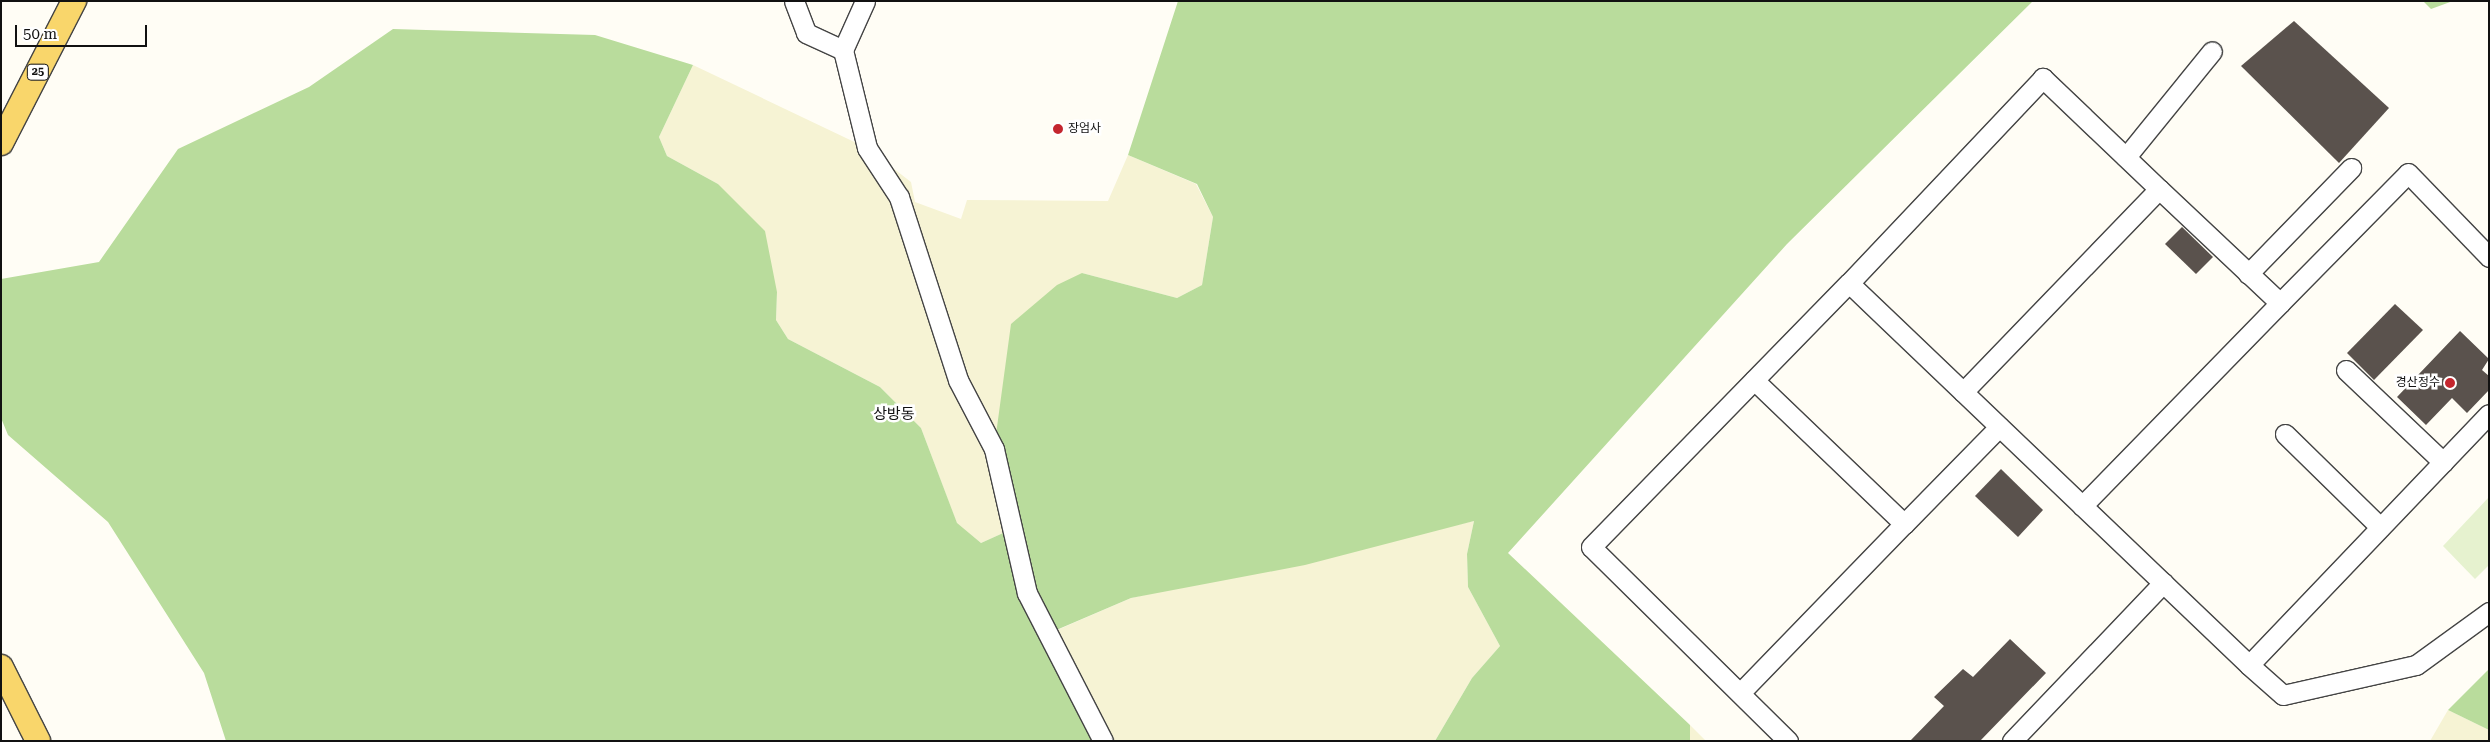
<!DOCTYPE html>
<html>
<head>
<meta charset="utf-8">
<style>
	body { margin:0 }
	#map { position:relative; width:2490px; height:742px; overflow:hidden; background:#fffdf5; font-family:"Roboto Serif","Noto Sans KR",serif }
	div>[style] { position:absolute }
	.farmland>* { inset:0; background:#f6f3d4 }
	.forest>* { inset:0; background:#b9dc9c }
	.pitch>* { inset:0; background:#e6f2cf }
	.building>* { inset:0; background:#5a524d }
	.roads { filter:drop-shadow(1px 0 #444) drop-shadow(-1px 0 #444) drop-shadow(0 1px #444) drop-shadow(0 -1px #444) }
	.minor>* { height:19px; margin:-9.5px; padding:0 9.5px; transform-origin:9.5px; border-radius:9.5px; background:#fff }
	.major>* { height:24px; margin:-12px; padding:0 12px; transform-origin:12px; border-radius:12px; background:#f9d66b }
	.dots>* { width:14px; height:14px; translate:-50% -50%; box-sizing:border-box; border:2px solid #fff; border-radius:50% }
	span { translate:-50% -50%; white-space:nowrap; text-align:center; line-height:1.15; -webkit-text-stroke:5px #fff; paint-order:stroke }
	.shield-label span { padding:1px 4px; background:#fff; border:1px solid; border-radius:4px; -webkit-text-stroke-width:0 }
	.shield-label { font-size:11px; color:#111; font-weight:700 }
	.poi-label { font-size:12px; color:#111 }
	.left { translate:0 -50%; text-align:left }
	.right { translate:-100% -50%; text-align:right }
	.quarter-label { font-size:15px; color:#111 }
	.frame { position:absolute; inset:0; border:2px solid #111; pointer-events:none }
	.scale { position:absolute; left:15px; top:25px; width:132px; height:22px; box-sizing:border-box; border:2px solid #111; border-top:0; padding-left:6px; font-size:15px; line-height:18px; white-space:nowrap; color:#111; -webkit-text-stroke:4px #fff; paint-order:stroke }
</style>
</head>
<body>
<div id="map">
	<div class="farmland">
		<div style="clip-path:polygon(693px 65px,867px 148px,911px 182px,915px 202px,961px 219px,967px 200px,1108px 201px,1128px 155px,1196px 184px,1213px 217px,1202px 285px,1177px 298px,1082px 273px,1012px 529px,981px 543px,957px 524px,921px 428px,880px 387px,788px 339px,776px 320px,777px 292px,718px 184px,667px 156px,659px 137px)"></div>
		<div style="clip-path:polygon(1474px 521px,1467px 554px,1468px 587px,1500px 646px,1472px 678px,1435px 741px,1102px 741px,1048px 634px,1131px 598px)"></div>
		<div style="clip-path:polygon(2448px 710px,2489px 730px,2489px 741px,2430px 741px)"></div>
		<div style="clip-path:polygon(1690px 725px,1706px 741px,1690px 741px)"></div>
	</div>
	<div class="forest">
		<div style="clip-path:polygon(1178px 1px,2033px 1px,1787px 244px,1508px 553px,1690px 725px,1690px 741px,1435px 741px,1472px 678px,1500px 646px,1468px 587px,1467px 554px,1474px 521px,1305px 565px,1131px 598px,1047px 634px,1102px 741px,226px 741px,204px 673px,108px 522px,8px 435px,1px 418px,1px 279px,99px 262px,178px 149px,309px 87px,393px 29px,595px 35px,693px 65px,659px 137px,667px 156px,718px 184px,765px 231px,777px 292px,776px 320px,788px 339px,880px 387px,921px 428px,957px 523px,981px 543px,1012px 529px,994px 449px,1011px 324px,1057px 285px,1082px 273px,1177px 298px,1202px 285px,1213px 217px,1197px 184px,1128px 155px)"></div>
		<div style="clip-path:polygon(2423px 1px,2453px 1px,2431px 9px)"></div>
		<div style="clip-path:polygon(2489px 669px,2489px 730px,2448px 710px)"></div>
	</div>
	<div class="pitch">
		<div style="clip-path:polygon(2489px 497px,2489px 565px,2475px 579px,2443px 546px)"></div>
	</div>
	<div class="building">
		<div style="clip-path:polygon(2294px 21px,2389px 108px,2339px 163px,2241px 66px)"></div>
		<div style="clip-path:polygon(2182px 227px,2213px 257px,2196px 274px,2165px 244px)"></div>
		<div style="clip-path:polygon(2395px 304px,2423px 330px,2374px 380px,2347px 353px)"></div>
		<div style="clip-path:polygon(2460px 331px,2489px 359px,2482px 370px,2489px 376px,2489px 390px,2467px 413px,2452px 398px,2426px 425px,2397px 397px)"></div>
		<div style="clip-path:polygon(2001px 469px,2043px 510px,2018px 537px,1975px 496px)"></div>
		<div style="clip-path:polygon(2010px 639px,2046px 673px,1980px 741px,1910px 741px,1944px 706px,1934px 697px,1963px 669px,1973px 677px)"></div>
	</div>
	<div class="roads">
		<div class="minor">
			<div style="left:794px;top:1px;width:34px;rotate:69deg"></div>
			<div style="left:806px;top:33px;width:41px;rotate:24.7deg"></div>
			<div style="left:843px;top:50px;width:54px;rotate:-65.8deg"></div>
			<div style="left:843px;top:50px;width:101px;rotate:76.2deg"></div>
			<div style="left:867px;top:148px;width:59px;rotate:56.9deg"></div>
			<div style="left:899px;top:197px;width:192px;rotate:72.1deg"></div>
			<div style="left:958px;top:380px;width:78px;rotate:62.4deg"></div>
			<div style="left:994px;top:449px;width:148px;rotate:77.1deg"></div>
			<div style="left:1027px;top:593px;width:166px;rotate:62.8deg"></div>
			<div style="left:2126px;top:157px;width:136px;rotate:-50.9deg"></div>
			<div style="left:2248px;top:274px;width:148px;rotate:-45.8deg"></div>
			<div style="left:2280px;top:303px;width:182px;rotate:-45.4deg"></div>
			<div style="left:2408px;top:173px;width:117px;rotate:46deg"></div>
			<div style="left:2346px;top:370px;width:134px;rotate:43.5deg"></div>
			<div style="left:1754px;top:380px;width:208px;rotate:43.8deg"></div>
			<div style="left:1904px;top:524px;width:136px;rotate:-45.6deg"></div>
			<div style="left:1963px;top:392px;width:282px;rotate:-46deg"></div>
			<div style="left:2159px;top:189px;width:161px;rotate:-136.3deg"></div>
			<div style="left:2043px;top:78px;width:282px;rotate:133.4deg"></div>
			<div style="left:1849px;top:283px;width:553px;rotate:43.68deg"></div>
			<div style="left:2249px;top:665px;width:45px;rotate:41.4deg"></div>
			<div style="left:2283px;top:695px;width:136px;rotate:-12.7deg"></div>
			<div style="left:2416px;top:665px;width:90px;rotate:-36deg"></div>
			<div style="left:2285px;top:434px;width:133px;rotate:44.4deg"></div>
			<div style="left:2082px;top:506px;width:284px;rotate:-45.7deg"></div>
			<div style="left:2280px;top:303px;width:166px;rotate:-136.7deg"></div>
			<div style="left:2249px;top:665px;width:347px;rotate:-46.3deg"></div>
			<div style="left:1740px;top:693px;width:235px;rotate:-45.9deg"></div>
			<div style="left:1788px;top:741px;width:276px;rotate:-135.4deg"></div>
			<div style="left:1591px;top:547px;width:369px;rotate:-45.7deg"></div>
			<div style="left:2012px;top:741px;width:219px;rotate:-46.3deg"></div>
		</div>
		<div class="major">
			<div style="left:1px;top:143px;width:160px;rotate:-62.8deg"></div>
			<div style="left:1px;top:667px;width:83px;rotate:63.4deg"></div>
		</div>
	</div>
	<div class="dots">
		<div style="left:1058px;top:129px;background:#c4262e"></div>
		<div style="left:2450px;top:383px;background:#c4262e"></div>
	</div>
	<div class="shield-label">
		<span style="left:38px;top:72px">25</span>
	</div>
	<div class="poi-label">
		<span class="left" style="left:1068px;top:129px">장엄사</span>
		<span class="right" style="left:2440px;top:383px">경산정수</span>
	</div>
	<div class="quarter-label">
		<span style="left:894px;top:415px">상방동</span>
	</div>
	<div class="frame"></div>
	<div class="scale">50 m</div>
</div>
</body>
</html>
